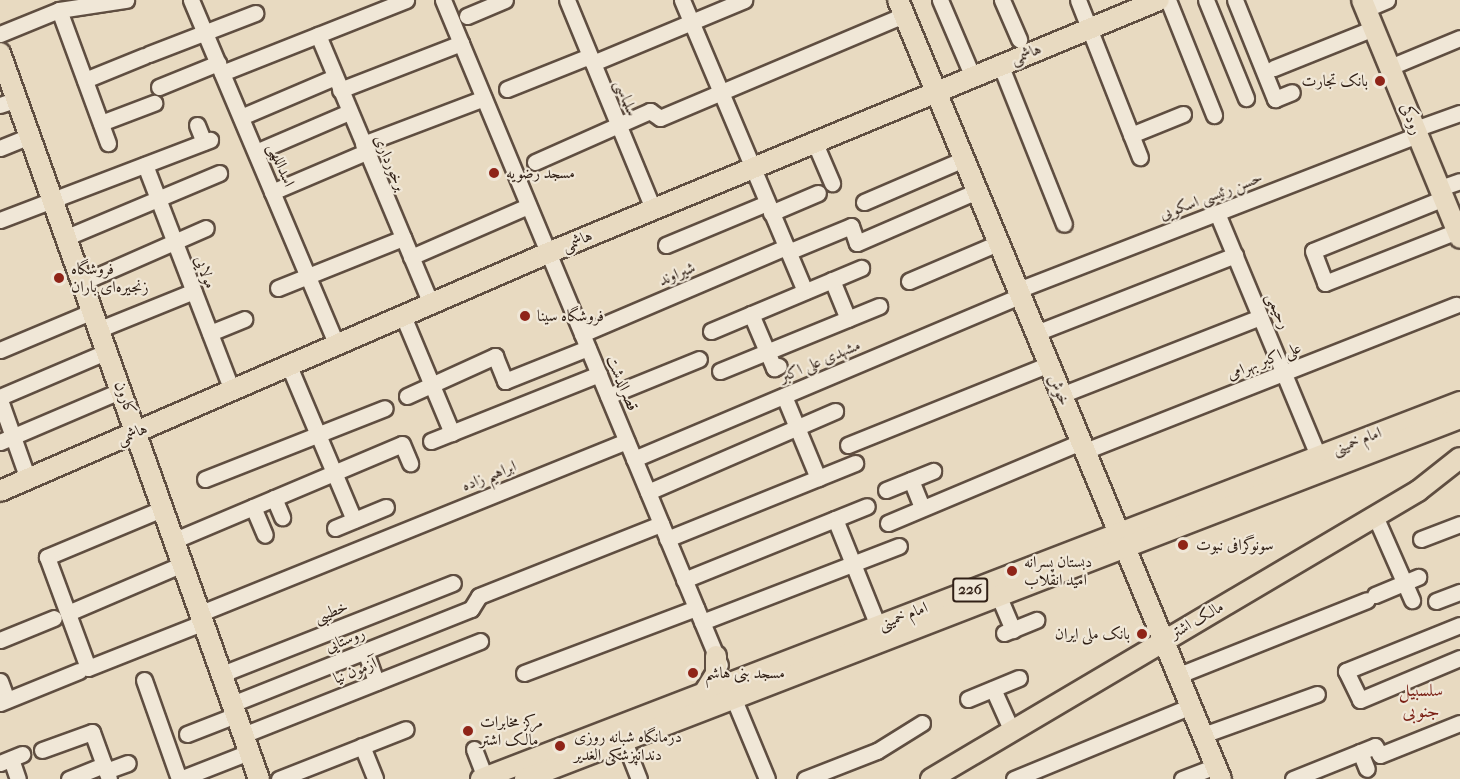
<!DOCTYPE html>
<html>
<head>
<meta charset="utf-8">
<style>
	body { margin:0 }
	#map { position:relative; width:1460px; height:779px; overflow:hidden; background:#e8dac1; font-family:"IM FELL French Canon",Amiri,serif }
	div>[style] { position:absolute }
	.roads { filter:drop-shadow(2px 0 #5f4e41) drop-shadow(-2px 0 #5f4e41) drop-shadow(0 2px #5f4e41) drop-shadow(0 -2px #5f4e41) }
	.minor>* { height:15px; margin:-7.5px; padding:0 7.5px; transform-origin:7.5px; border-radius:7.5px; background:#f0e7d7 }
	.major>* { height:20px; margin:-10px; padding:0 10px; transform-origin:10px; border-radius:10px; background:#e8dac1 }
	.dots>* { width:16px; height:16px; translate:-50% -50%; box-sizing:border-box; border:3px solid #f0e7d7; border-radius:50% }
	span { translate:-50% -50%; white-space:nowrap; text-align:center; line-height:1.15; -webkit-text-stroke:4.5px #f0e7d7; paint-order:stroke }
	.shield-label span { padding:2px 4px; background:#f0e7d7; border:2px solid; border-radius:4px; -webkit-text-stroke-width:0 }
	.shield-label { font-size:15px; color:#312016; font-weight:700 }
	.street-label { font-size:16px; color:#312016 }
	.poi-label { font-size:16px; color:#312016 }
	.right { translate:-100% -50%; text-align:right }
	.left { translate:0 -50%; text-align:left }
	.neighbourhood-label { font-size:18px; color:#7a1f14 }
</style>
</head>
<body>
<div id="map">
	<div class="roads">
		<div class="minor">
			<div style="left:191px;top:0;width:375px;rotate:67.1deg"></div>
			<div style="left:443px;top:0;width:720px;rotate:67.39deg"></div>
			<div style="left:567px;top:0;width:226px;rotate:67.6deg"></div>
			<div style="left:682px;top:0;width:316px;rotate:67.1deg"></div>
			<div style="left:940px;top:0;width:82px;rotate:66.9deg"></div>
			<div style="left:1002px;top:0;width:43px;rotate:66.4deg"></div>
			<div style="left:1078px;top:0;width:169px;rotate:68.5deg"></div>
			<div style="left:1168px;top:0;width:124px;rotate:68.2deg"></div>
			<div style="left:1206px;top:0;width:106px;rotate:67.8deg"></div>
			<div style="left:1235px;top:0;width:107px;rotate:68deg"></div>
			<div style="left:1275px;top:99px;width:18px;rotate:-22deg"></div>
			<div style="left:1366px;top:9px;width:23px;rotate:-23deg"></div>
			<div style="left:59px;top:10px;width:142px;rotate:69.8deg"></div>
			<div style="left:467px;top:16px;width:41px;rotate:-22.8deg"></div>
			<div style="left:0;top:34px;width:64px;rotate:-22.1deg"></div>
			<div style="left:59px;top:10px;width:68px;rotate:-8.5deg"></div>
			<div style="left:318px;top:35px;width:292px;rotate:67.2deg"></div>
			<div style="left:149px;top:54px;width:114px;rotate:-21.1deg"></div>
			<div style="left:593px;top:63px;width:164px;rotate:-22.6deg"></div>
			<div style="left:1000px;top:64px;width:172px;rotate:68.2deg"></div>
			<div style="left:1390px;top:67px;width:76px;rotate:-22.5deg"></div>
			<div style="left:1274px;top:68px;width:108px;rotate:-21.8deg"></div>
			<div style="left:222px;top:73px;width:198px;rotate:-21.6deg"></div>
			<div style="left:85px;top:80px;width:64px;rotate:-22.1deg"></div>
			<div style="left:159px;top:87px;width:64px;rotate:-22.1deg"></div>
			<div style="left:507px;top:89px;width:89px;rotate:-21.7deg"></div>
			<div style="left:340px;top:90px;width:130px;rotate:-21.2deg"></div>
			<div style="left:0;top:105px;width:18px;rotate:-19deg"></div>
			<div style="left:241px;top:117px;width:102px;rotate:-23.1deg"></div>
			<div style="left:101px;top:123px;width:57px;rotate:-20.7deg"></div>
			<div style="left:197px;top:125px;width:18px;rotate:68deg"></div>
			<div style="left:1415px;top:129px;width:48px;rotate:-19.6deg"></div>
			<div style="left:1131px;top:135px;width:56px;rotate:-22deg"></div>
			<div style="left:814px;top:141px;width:46px;rotate:66.8deg"></div>
			<div style="left:363px;top:144px;width:129px;rotate:-20.8deg"></div>
			<div style="left:0;top:148px;width:32px;rotate:-22deg"></div>
			<div style="left:256px;top:152px;width:101px;rotate:-23.3deg"></div>
			<div style="left:535px;top:162px;width:126px;rotate:-23.9deg"></div>
			<div style="left:650px;top:111px;width:12px;rotate:35deg"></div>
			<div style="left:660px;top:118px;width:265px;rotate:-22.9deg"></div>
			<div style="left:145px;top:165px;width:242px;rotate:68.9deg"></div>
			<div style="left:1440px;top:188px;width:21px;rotate:-19deg"></div>
			<div style="left:272px;top:192px;width:102px;rotate:-23.1deg"></div>
			<div style="left:1444px;top:198px;width:141px;rotate:158deg"></div>
			<div style="left:1313px;top:251px;width:34px;rotate:69deg"></div>
			<div style="left:1325px;top:283px;width:142px;rotate:-21.5deg"></div>
			<div style="left:864px;top:202px;width:109px;rotate:-23.3deg"></div>
			<div style="left:771px;top:213px;width:51px;rotate:-23.1deg"></div>
			<div style="left:1217px;top:213px;width:263px;rotate:67.4deg"></div>
			<div style="left:0;top:220px;width:225px;rotate:-20.9deg"></div>
			<div style="left:67px;top:237px;width:165px;rotate:-22.8deg"></div>
			<div style="left:666px;top:245px;width:109px;rotate:-22.6deg"></div>
			<div style="left:788px;top:252px;width:68px;rotate:-22.4deg"></div>
			<div style="left:851px;top:226px;width:18px;rotate:71deg"></div>
			<div style="left:857px;top:243px;width:131px;rotate:-23.4deg"></div>
			<div style="left:411px;top:257px;width:128px;rotate:-23.6deg"></div>
			<div style="left:832px;top:280px;width:42px;rotate:67.7deg"></div>
			<div style="left:909px;top:281px;width:97px;rotate:-23.1deg"></div>
			<div style="left:83px;top:282px;width:134px;rotate:-23.7deg"></div>
			<div style="left:278px;top:288px;width:135px;rotate:-21.8deg"></div>
			<div style="left:1018px;top:290px;width:429px;rotate:-21.2deg"></div>
			<div style="left:751px;top:314px;width:59px;rotate:66.9deg"></div>
			<div style="left:774px;top:368px;width:5px;rotate:-22deg"></div>
			<div style="left:403px;top:316px;width:127px;rotate:67.3deg"></div>
			<div style="left:100px;top:329px;width:101px;rotate:-22deg"></div>
			<div style="left:711px;top:331px;width:163px;rotate:-22.8deg"></div>
			<div style="left:210px;top:333px;width:37px;rotate:-22deg"></div>
			<div style="left:1036px;top:333px;width:214px;rotate:-21.4deg"></div>
			<div style="left:582px;top:334px;width:222px;rotate:-23.1deg"></div>
			<div style="left:0;top:350px;width:101px;rotate:-22.8deg"></div>
			<div style="left:289px;top:366px;width:167px;rotate:67.1deg"></div>
			<div style="left:720px;top:371px;width:172px;rotate:-22.2deg"></div>
			<div style="left:1061px;top:395px;width:214px;rotate:-21.4deg"></div>
			<div style="left:407px;top:396px;width:97px;rotate:-24.4deg"></div>
			<div style="left:495px;top:356px;width:27px;rotate:68deg"></div>
			<div style="left:505px;top:381px;width:89px;rotate:-21.7deg"></div>
			<div style="left:608px;top:396px;width:98px;rotate:-22.1deg"></div>
			<div style="left:784px;top:396px;width:89px;rotate:67.5deg"></div>
			<div style="left:0;top:397px;width:117px;rotate:-23.1deg"></div>
			<div style="left:0;top:400px;width:84px;rotate:70.5deg"></div>
			<div style="left:431px;top:441px;width:181px;rotate:-21.7deg"></div>
			<div style="left:0;top:442px;width:133px;rotate:-23.1deg"></div>
			<div style="left:848px;top:445px;width:217px;rotate:-21.9deg"></div>
			<div style="left:1085px;top:451px;width:399px;rotate:-21.5deg"></div>
			<div style="left:634px;top:459px;width:419px;rotate:-22.9deg"></div>
			<div style="left:205px;top:479px;width:193px;rotate:-21.5deg"></div>
			<div style="left:911px;top:480px;width:29px;rotate:68deg"></div>
			<div style="left:886px;top:490px;width:51px;rotate:-22deg"></div>
			<div style="left:648px;top:492px;width:204px;rotate:-23.4deg"></div>
			<div style="left:274px;top:498px;width:21px;rotate:67deg"></div>
			<div style="left:253px;top:507px;width:30px;rotate:67deg"></div>
			<div style="left:164px;top:508px;width:127px;rotate:157.3deg"></div>
			<div style="left:47px;top:557px;width:118px;rotate:69.7deg"></div>
			<div style="left:88px;top:668px;width:125px;rotate:-21.6deg"></div>
			<div style="left:1375px;top:516px;width:92px;rotate:66.2deg"></div>
			<div style="left:835px;top:519px;width:115px;rotate:68.1deg"></div>
			<div style="left:888px;top:523px;width:209px;rotate:-22.8deg"></div>
			<div style="left:335px;top:528px;width:55px;rotate:-22.4deg"></div>
			<div style="left:667px;top:539px;width:203px;rotate:-22deg"></div>
			<div style="left:1421px;top:539px;width:42px;rotate:-21deg"></div>
			<div style="left:175px;top:540px;width:246px;rotate:-22.9deg"></div>
			<div style="left:402px;top:444px;width:21px;rotate:67deg"></div>
			<div style="left:684px;top:580px;width:197px;rotate:-22deg"></div>
			<div style="left:1375px;top:595px;width:47px;rotate:-22.7deg"></div>
			<div style="left:999px;top:597px;width:36px;rotate:67deg"></div>
			<div style="left:1436px;top:601px;width:26px;rotate:-21deg"></div>
			<div style="left:68px;top:613px;width:125px;rotate:-23.1deg"></div>
			<div style="left:201px;top:613px;width:459px;rotate:-22deg"></div>
			<div style="left:702px;top:622px;width:211px;rotate:-21.1deg"></div>
			<div style="left:1460px;top:625px;width:123px;rotate:158deg"></div>
			<div style="left:1346px;top:671px;width:32px;rotate:64deg"></div>
			<div style="left:1360px;top:700px;width:108px;rotate:-22.8deg"></div>
			<div style="left:1004px;top:633px;width:35px;rotate:-22deg"></div>
			<div style="left:0;top:640px;width:58px;rotate:-22.2deg"></div>
			<div style="left:365px;top:651px;width:33px;rotate:70deg"></div>
			<div style="left:524px;top:673px;width:184px;rotate:-20.7deg"></div>
			<div style="left:222px;top:674px;width:248px;rotate:-21.5deg"></div>
			<div style="left:1179px;top:675px;width:202px;rotate:-21.7deg"></div>
			<div style="left:144px;top:680px;width:105px;rotate:70.5deg"></div>
			<div style="left:0;top:681px;width:20px;rotate:70deg"></div>
			<div style="left:993px;top:689px;width:44px;rotate:65.8deg"></div>
			<div style="left:730px;top:690px;width:96px;rotate:67.4deg"></div>
			<div style="left:968px;top:699px;width:55px;rotate:-22.4deg"></div>
			<div style="left:0;top:703px;width:85px;rotate:-22.1deg"></div>
			<div style="left:232px;top:704px;width:257px;rotate:-21.7deg"></div>
			<div style="left:471px;top:609px;width:15px;rotate:-58deg"></div>
			<div style="left:479px;top:596px;width:196px;rotate:-21.6deg"></div>
			<div style="left:187px;top:734px;width:53px;rotate:-21.2deg"></div>
			<div style="left:243px;top:735px;width:255px;rotate:-21.6deg"></div>
			<div style="left:1203px;top:735px;width:121px;rotate:-19.8deg"></div>
			<div style="left:624px;top:741px;width:41px;rotate:68.5deg"></div>
			<div style="left:362px;top:746px;width:35px;rotate:68deg"></div>
			<div style="left:474px;top:749px;width:30px;rotate:69deg"></div>
			<div style="left:42px;top:750px;width:53px;rotate:-19.8deg"></div>
			<div style="left:92px;top:732px;width:50px;rotate:70.1deg"></div>
			<div style="left:1360px;top:752px;width:18px;rotate:68deg"></div>
			<div style="left:11px;top:759px;width:21px;rotate:71deg"></div>
			<div style="left:0;top:763px;width:24px;rotate:-22deg"></div>
			<div style="left:106px;top:771px;width:23px;rotate:-20deg"></div>
			<div style="left:69px;top:779px;width:38px;rotate:-22deg"></div>
			<div style="left:180px;top:779px;width:74px;rotate:-21.4deg"></div>
			<div style="left:279px;top:779px;width:136px;rotate:-21.5deg"></div>
			<div style="left:805px;top:779px;width:77px;rotate:-21.3deg"></div>
			<div style="left:877px;top:751px;width:53px;rotate:-31.9deg"></div>
			<div style="left:1014px;top:779px;width:191px;rotate:-22.4deg"></div>
			<div style="left:1182px;top:779px;width:36px;rotate:-21deg"></div>
			<div style="left:1293px;top:779px;width:88px;rotate:-21.9deg"></div>
			<div style="left:1375px;top:746px;width:10px;rotate:61deg"></div>
			<div style="left:1380px;top:755px;width:86px;rotate:-21.8deg"></div>
		</div>
		<div class="major">
			<div style="left:898px;top:0;width:843px;rotate:67.48deg"></div>
			<div style="left:1362px;top:0;width:257px;rotate:67.6deg"></div>
			<div style="left:0;top:53px;width:771px;rotate:70.37deg"></div>
			<div style="left:0;top:491px;width:597px;rotate:-23.48deg"></div>
			<div style="left:548px;top:253px;width:661px;rotate:-22.49deg"></div>
			<div style="left:704px;top:693px;width:22px;rotate:-58deg"></div>
			<div style="left:716px;top:674px;width:18px;rotate:-90deg"></div>
			<div style="left:481px;top:779px;width:1049px;rotate:-21.06deg"></div>
			<div style="left:525px;top:779px;width:1002px;rotate:-21.11deg"></div>
			<div style="left:931px;top:779px;width:566px;rotate:-30.6deg"></div>
			<div style="left:1418px;top:491px;width:53px;rotate:-38.2deg"></div>
		</div>
	</div>
	<div class="dots">
		<div style="left:1380px;top:81px;background:#8f2418"></div>
		<div style="left:494px;top:173px;background:#8f2418"></div>
		<div style="left:59px;top:278px;background:#8f2418"></div>
		<div style="left:525px;top:316px;background:#8f2418"></div>
		<div style="left:1183px;top:545px;background:#8f2418"></div>
		<div style="left:1012px;top:571px;background:#8f2418"></div>
		<div style="left:1142px;top:634px;background:#8f2418"></div>
		<div style="left:693px;top:673px;background:#8f2418"></div>
		<div style="left:468px;top:731px;background:#8f2418"></div>
		<div style="left:560px;top:746px;background:#8f2418"></div>
	</div>
	<div class="shield-label">
		<span style="left:970px;top:590px">226</span>
	</div>
	<div class="street-label">
		<span style="left:1026px;top:54px;rotate:-22deg">هاشمی</span>
		<span style="left:626px;top:98px;rotate:68deg">سلماسی</span>
		<span style="left:1411px;top:119px;rotate:68deg">رودکی</span>
		<span style="left:390px;top:163px;rotate:67deg">برخورداری</span>
		<span style="left:281px;top:165px;rotate:67deg">اسداللهی</span>
		<span style="left:1211px;top:196px;rotate:-21deg">حسن رئیسی اسکویی</span>
		<span style="left:577px;top:241px;rotate:-23deg">هاشمی</span>
		<span style="left:205px;top:272px;rotate:69deg">مولایی</span>
		<span style="left:677px;top:274px;rotate:-23deg">شیراوند</span>
		<span style="left:1278px;top:311px;rotate:67deg">رحیمی</span>
		<span style="left:820px;top:361px;rotate:-23deg">مشهدی علی اکبر</span>
		<span style="left:1264px;top:361px;rotate:-21deg">علی اکبر بهرامی</span>
		<span style="left:622px;top:383px;rotate:67deg">قصرالدشت</span>
		<span style="left:1059px;top:390px;rotate:67deg">خوش</span>
		<span style="left:125px;top:398px;rotate:70deg">کارون</span>
		<span style="left:132px;top:434px;rotate:-23deg">هاشمی</span>
		<span style="left:1357px;top:441px;rotate:-21deg">امام خمینی</span>
		<span style="left:489px;top:476px;rotate:-22deg">ابراهیم زاده</span>
		<span style="left:331px;top:612px;rotate:-21deg">خطیبی</span>
		<span style="left:903px;top:616px;rotate:-21deg">امام خمینی</span>
		<span style="left:1197px;top:620px;rotate:-30deg">مالک اشتر</span>
		<span style="left:345px;top:640px;rotate:-22deg">روستایی</span>
		<span style="left:355px;top:671px;rotate:-22deg">آزمون نیا</span>
	</div>
	<div class="poi-label">
		<span class="right" style="left:1368px;top:81px">بانک تجارت</span>
		<span class="left" style="left:506px;top:173px">مسجد رضویه</span>
		<span class="left" style="left:71px;top:278px">فروشگاه<br>زنجیره‌ای باران</span>
		<span class="left" style="left:537px;top:316px">فروشگاه سینا</span>
		<span class="left" style="left:1196px;top:545px">سونوگرافی نبوت</span>
		<span class="left" style="left:1024px;top:571px">دبستان پسرانه<br>امید انقلاب</span>
		<span class="right" style="left:1130px;top:634px">بانک ملی ایران</span>
		<span class="left" style="left:705px;top:673px">مسجد بنی هاشم</span>
		<span class="left" style="left:480px;top:731px">مرکز مخابرات<br>مالک اشتر</span>
		<span class="left" style="left:574px;top:746px">درمانگاه شبانه روزی<br>دندانپزشکی الغدیر</span>
	</div>
	<div class="neighbourhood-label">
		<span style="left:1421px;top:702px">سلسبیل<br>جنوبی</span>
	</div>
</div>
</body>
</html>
